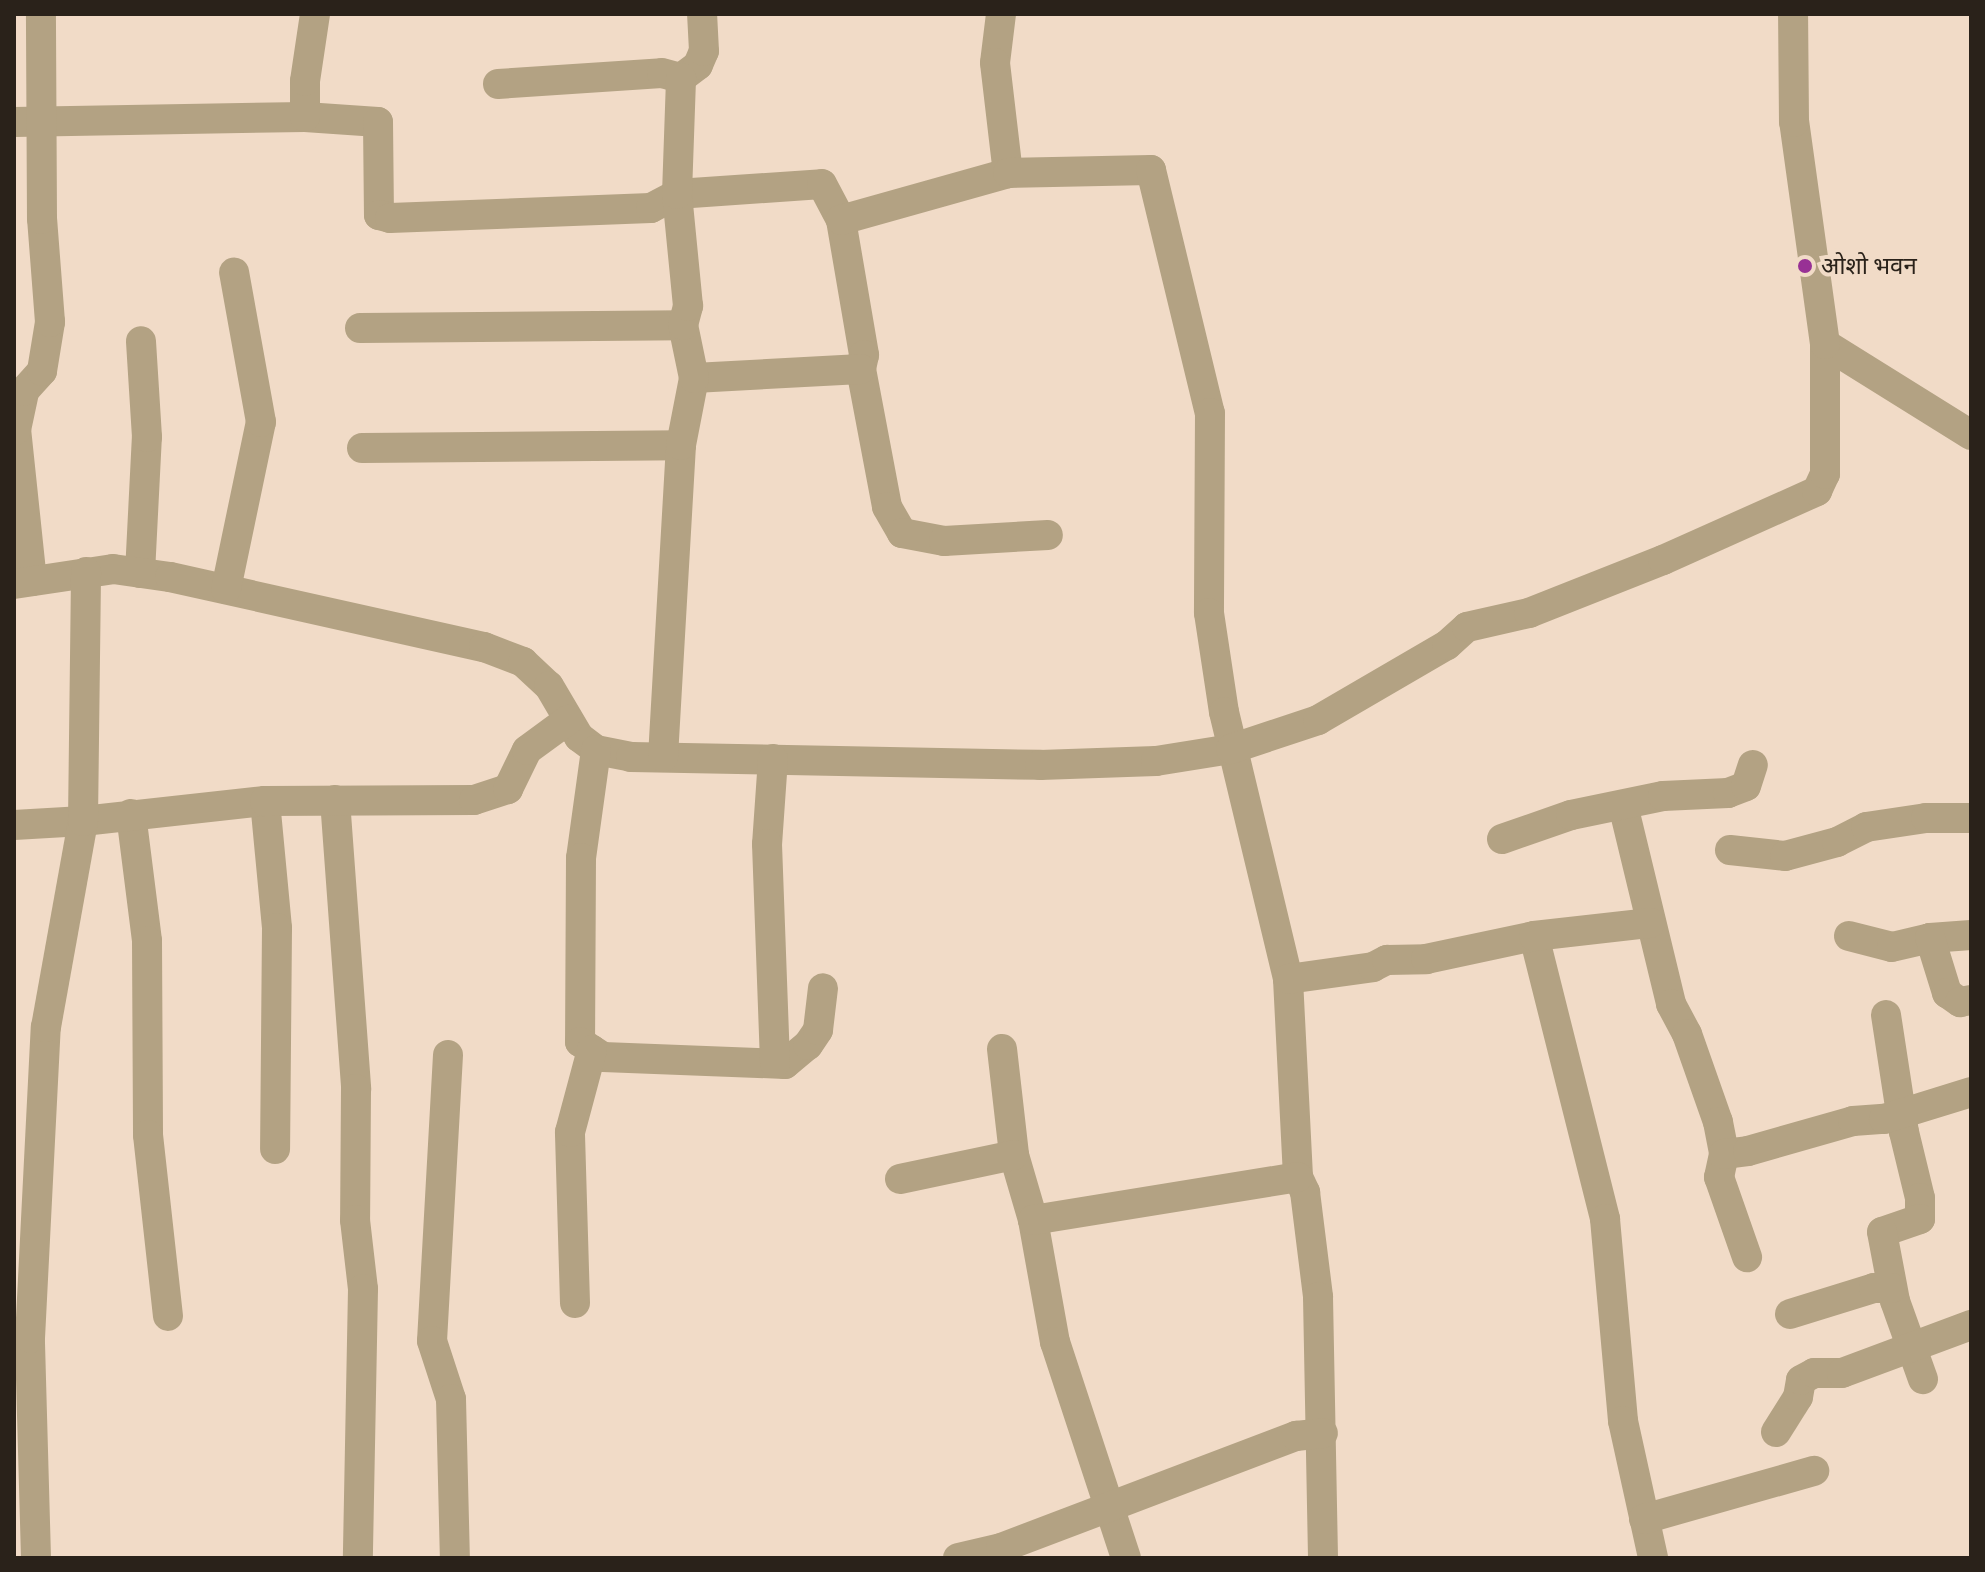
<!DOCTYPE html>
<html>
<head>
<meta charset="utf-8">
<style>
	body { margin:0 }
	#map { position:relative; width:1985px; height:1572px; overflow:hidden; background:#f1dbc7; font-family:"PT Sans Narrow","Noto Sans Devanagari",sans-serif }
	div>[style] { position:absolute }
	.minor>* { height:30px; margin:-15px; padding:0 15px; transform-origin:15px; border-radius:15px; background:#b3a283 }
	.dots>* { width:22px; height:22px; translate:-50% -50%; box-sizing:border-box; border:4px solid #f1dbc7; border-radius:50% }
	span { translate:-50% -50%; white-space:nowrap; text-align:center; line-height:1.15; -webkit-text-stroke:8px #f1dbc7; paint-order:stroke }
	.poi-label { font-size:24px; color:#2a221a }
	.left { translate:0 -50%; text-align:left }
	.frame { position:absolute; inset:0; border:16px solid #2a221a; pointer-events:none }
</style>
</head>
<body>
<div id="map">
	<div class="minor">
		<div style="left:1001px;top:14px;width:49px;rotate:97deg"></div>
		<div style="left:995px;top:63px;width:111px;rotate:83.3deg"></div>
		<div style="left:681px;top:78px;width:21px;rotate:-37deg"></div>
		<div style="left:698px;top:65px;width:15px;rotate:-67deg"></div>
		<div style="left:704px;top:51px;width:37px;rotate:-93deg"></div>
		<div style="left:498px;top:84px;width:164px;rotate:-3.8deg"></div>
		<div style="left:662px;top:73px;width:20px;rotate:15deg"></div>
		<div style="left:305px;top:117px;width:73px;rotate:3.9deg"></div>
		<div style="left:378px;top:122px;width:93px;rotate:89.4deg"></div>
		<div style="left:379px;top:215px;width:11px;rotate:15deg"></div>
		<div style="left:390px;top:218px;width:261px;rotate:-2.2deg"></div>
		<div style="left:651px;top:208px;width:30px;rotate:-28deg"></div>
		<div style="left:677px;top:194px;width:145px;rotate:-3.9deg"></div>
		<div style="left:822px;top:184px;width:41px;rotate:62.2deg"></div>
		<div style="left:841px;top:220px;width:137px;rotate:80.3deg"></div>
		<div style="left:864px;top:355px;width:14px;rotate:102deg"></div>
		<div style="left:861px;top:369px;width:140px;rotate:79.3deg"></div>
		<div style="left:887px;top:507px;width:30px;rotate:60deg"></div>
		<div style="left:902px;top:533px;width:43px;rotate:10.8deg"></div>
		<div style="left:944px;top:541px;width:104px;rotate:-3.3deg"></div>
		<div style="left:14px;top:122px;width:291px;rotate:-1deg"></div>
		<div style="left:305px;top:117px;width:36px;rotate:-90deg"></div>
		<div style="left:305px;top:81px;width:68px;rotate:-81.5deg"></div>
		<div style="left:841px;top:220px;width:173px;rotate:-15.7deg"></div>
		<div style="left:1008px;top:173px;width:143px;rotate:-1.2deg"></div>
		<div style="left:1151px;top:170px;width:250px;rotate:76.4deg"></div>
		<div style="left:1210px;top:413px;width:200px;rotate:90.3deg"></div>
		<div style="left:1209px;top:613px;width:100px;rotate:81.4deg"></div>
		<div style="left:1224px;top:712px;width:275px;rotate:76.5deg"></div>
		<div style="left:1288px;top:979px;width:198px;rotate:87.1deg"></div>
		<div style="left:1298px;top:1177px;width:17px;rotate:65deg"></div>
		<div style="left:1305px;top:1192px;width:106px;rotate:82.9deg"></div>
		<div style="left:1318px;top:1297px;width:261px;rotate:88.9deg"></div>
		<div style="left:360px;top:328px;width:323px;rotate:-0.5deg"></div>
		<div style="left:1825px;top:344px;width:172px;rotate:31.9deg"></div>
		<div style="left:694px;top:378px;width:167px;rotate:-3.1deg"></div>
		<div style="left:362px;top:448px;width:319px;rotate:-0.5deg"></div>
		<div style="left:140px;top:573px;width:136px;rotate:-87.1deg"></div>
		<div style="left:147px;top:437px;width:96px;rotate:-93.6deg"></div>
		<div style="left:32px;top:581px;width:152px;rotate:-96deg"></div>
		<div style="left:16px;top:430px;width:40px;rotate:-78deg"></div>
		<div style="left:24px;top:391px;width:27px;rotate:-48deg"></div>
		<div style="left:42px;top:371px;width:50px;rotate:-80.7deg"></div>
		<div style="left:50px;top:322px;width:103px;rotate:-94.4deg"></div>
		<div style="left:42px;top:219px;width:205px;rotate:-90.3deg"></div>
		<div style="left:14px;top:584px;width:100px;rotate:-8.6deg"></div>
		<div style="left:113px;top:569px;width:58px;rotate:8deg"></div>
		<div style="left:170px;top:577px;width:322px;rotate:12.6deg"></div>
		<div style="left:484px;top:647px;width:42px;rotate:21deg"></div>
		<div style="left:523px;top:662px;width:35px;rotate:43deg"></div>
		<div style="left:549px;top:686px;width:59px;rotate:59.5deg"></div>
		<div style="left:579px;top:737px;width:21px;rotate:37deg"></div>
		<div style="left:596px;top:750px;width:36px;rotate:11deg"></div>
		<div style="left:631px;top:757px;width:409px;rotate:1.1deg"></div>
		<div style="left:1040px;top:765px;width:116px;rotate:-2deg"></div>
		<div style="left:1156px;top:761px;width:76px;rotate:-9.1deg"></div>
		<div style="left:1231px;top:749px;width:92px;rotate:-18.4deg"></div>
		<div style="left:1318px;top:720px;width:149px;rotate:-30.2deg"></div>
		<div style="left:1447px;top:645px;width:27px;rotate:-42deg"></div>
		<div style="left:1467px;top:627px;width:64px;rotate:-12.7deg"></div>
		<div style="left:1529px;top:613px;width:144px;rotate:-21.6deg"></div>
		<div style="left:1663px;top:560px;width:169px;rotate:-24.1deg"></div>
		<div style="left:1817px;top:491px;width:19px;rotate:-65deg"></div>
		<div style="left:1825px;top:474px;width:130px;rotate:-90deg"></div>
		<div style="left:1825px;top:344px;width:224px;rotate:-97.9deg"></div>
		<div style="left:1794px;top:122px;width:108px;rotate:-90.5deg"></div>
		<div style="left:226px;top:589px;width:171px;rotate:-78.2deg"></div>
		<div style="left:261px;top:422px;width:152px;rotate:-100.2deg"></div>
		<div style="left:596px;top:750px;width:109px;rotate:97.9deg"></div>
		<div style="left:581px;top:858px;width:184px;rotate:90.3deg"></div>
		<div style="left:580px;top:1042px;width:27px;rotate:33deg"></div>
		<div style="left:603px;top:1057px;width:182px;rotate:2.2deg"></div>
		<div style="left:785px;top:1064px;width:30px;rotate:-40deg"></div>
		<div style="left:808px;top:1045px;width:18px;rotate:-56deg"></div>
		<div style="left:818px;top:1030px;width:42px;rotate:-83.2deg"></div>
		<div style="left:663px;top:757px;width:313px;rotate:-86.7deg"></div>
		<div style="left:681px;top:445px;width:68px;rotate:-79deg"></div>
		<div style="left:694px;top:378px;width:54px;rotate:-101.7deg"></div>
		<div style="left:683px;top:325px;width:20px;rotate:-75deg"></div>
		<div style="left:688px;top:306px;width:113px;rotate:-95.6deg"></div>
		<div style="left:677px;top:194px;width:116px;rotate:-88deg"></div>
		<div style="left:773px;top:759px;width:85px;rotate:94deg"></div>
		<div style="left:767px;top:844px;width:219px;rotate:87.9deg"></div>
		<div style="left:335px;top:800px;width:290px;rotate:85.8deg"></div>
		<div style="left:356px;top:1089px;width:131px;rotate:90.4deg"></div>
		<div style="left:355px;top:1220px;width:69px;rotate:83.4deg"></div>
		<div style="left:363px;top:1289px;width:269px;rotate:91.1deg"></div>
		<div style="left:265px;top:801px;width:128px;rotate:84.6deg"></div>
		<div style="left:277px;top:928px;width:221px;rotate:90.5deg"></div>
		<div style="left:1623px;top:805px;width:205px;rotate:76.4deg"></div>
		<div style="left:1671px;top:1004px;width:34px;rotate:62deg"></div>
		<div style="left:1687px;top:1034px;width:93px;rotate:70.6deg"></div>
		<div style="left:1718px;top:1122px;width:33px;rotate:79deg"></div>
		<div style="left:1724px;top:1154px;width:24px;rotate:102deg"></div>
		<div style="left:1719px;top:1177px;width:85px;rotate:70.7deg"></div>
		<div style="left:131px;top:814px;width:128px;rotate:82.8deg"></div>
		<div style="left:147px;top:941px;width:194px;rotate:89.7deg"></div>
		<div style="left:148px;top:1135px;width:182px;rotate:83.7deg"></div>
		<div style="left:14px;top:825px;width:69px;rotate:-3.3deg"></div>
		<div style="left:83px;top:821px;width:183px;rotate:-6.3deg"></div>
		<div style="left:265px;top:801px;width:209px;rotate:-0.3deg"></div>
		<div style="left:474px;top:800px;width:36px;rotate:-18deg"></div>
		<div style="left:508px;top:789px;width:43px;rotate:-64deg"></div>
		<div style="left:527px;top:750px;width:51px;rotate:-36.2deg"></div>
		<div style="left:1502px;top:839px;width:73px;rotate:-19.2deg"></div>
		<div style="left:1571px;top:815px;width:94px;rotate:-11.7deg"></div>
		<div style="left:1663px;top:796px;width:65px;rotate:-2.6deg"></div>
		<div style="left:1728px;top:793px;width:19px;rotate:-21deg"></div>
		<div style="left:1746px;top:786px;width:22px;rotate:-72deg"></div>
		<div style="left:1730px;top:850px;width:55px;rotate:6.2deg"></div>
		<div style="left:1785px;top:856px;width:54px;rotate:-15.1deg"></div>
		<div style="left:1837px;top:842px;width:33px;rotate:-27deg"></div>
		<div style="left:1866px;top:827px;width:61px;rotate:-8.5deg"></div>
		<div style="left:1926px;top:818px;width:45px"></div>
		<div style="left:1534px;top:936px;width:292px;rotate:75.9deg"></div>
		<div style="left:1605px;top:1219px;width:203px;rotate:84.9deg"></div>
		<div style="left:1623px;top:1421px;width:140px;rotate:77.6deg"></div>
		<div style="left:1849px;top:936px;width:44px;rotate:14.3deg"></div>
		<div style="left:1892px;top:947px;width:39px;rotate:-13deg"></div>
		<div style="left:1930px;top:938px;width:41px;rotate:-4.2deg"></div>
		<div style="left:1930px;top:938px;width:58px;rotate:72.8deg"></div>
		<div style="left:1947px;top:993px;width:16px;rotate:35deg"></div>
		<div style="left:1960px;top:1002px;width:11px;rotate:-10deg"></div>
		<div style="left:1288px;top:979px;width:86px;rotate:-8deg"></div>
		<div style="left:1373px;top:967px;width:16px;rotate:-27deg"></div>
		<div style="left:1387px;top:960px;width:39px;rotate:-1deg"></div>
		<div style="left:1426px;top:959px;width:110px;rotate:-12deg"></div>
		<div style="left:1534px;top:936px;width:117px;rotate:-6.4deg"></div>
		<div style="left:1886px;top:1015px;width:118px;rotate:81.3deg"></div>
		<div style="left:1904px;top:1132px;width:68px;rotate:76.4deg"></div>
		<div style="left:1920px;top:1198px;width:21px;rotate:90deg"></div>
		<div style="left:1920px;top:1219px;width:40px;rotate:161.1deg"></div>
		<div style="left:1882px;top:1232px;width:70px;rotate:79.3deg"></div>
		<div style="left:1895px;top:1301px;width:83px;rotate:70.3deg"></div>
		<div style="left:1002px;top:1049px;width:107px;rotate:83.5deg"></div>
		<div style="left:1014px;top:1155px;width:68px;rotate:73.7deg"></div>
		<div style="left:1033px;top:1220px;width:124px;rotate:79.8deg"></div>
		<div style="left:1055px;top:1342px;width:227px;rotate:71.8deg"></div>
		<div style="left:448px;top:1055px;width:286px;rotate:93.2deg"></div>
		<div style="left:432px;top:1341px;width:61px;rotate:71.9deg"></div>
		<div style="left:451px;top:1399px;width:159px;rotate:88.6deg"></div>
		<div style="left:1724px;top:1154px;width:24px;rotate:-7deg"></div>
		<div style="left:1748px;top:1151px;width:109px;rotate:-15.9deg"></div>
		<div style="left:1853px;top:1121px;width:31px;rotate:-4deg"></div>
		<div style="left:1884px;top:1119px;width:91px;rotate:-17.2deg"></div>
		<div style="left:900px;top:1179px;width:116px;rotate:-11.9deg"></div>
		<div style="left:1033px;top:1220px;width:268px;rotate:-9.2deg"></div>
		<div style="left:575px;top:1303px;width:171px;rotate:-91.7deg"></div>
		<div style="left:570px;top:1132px;width:85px;rotate:-75deg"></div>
		<div style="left:1790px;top:1314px;width:88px;rotate:-17.2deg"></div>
		<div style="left:1874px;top:1288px;width:18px"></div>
		<div style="left:1776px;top:1432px;width:41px;rotate:-57.8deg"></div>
		<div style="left:1798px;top:1397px;width:17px;rotate:-80deg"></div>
		<div style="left:1801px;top:1380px;width:15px;rotate:-28deg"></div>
		<div style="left:1814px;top:1373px;width:28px"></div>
		<div style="left:1842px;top:1373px;width:138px;rotate:-20.4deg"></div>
		<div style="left:1644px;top:1519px;width:177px;rotate:-15.8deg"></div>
		<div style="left:36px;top:1558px;width:220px;rotate:-91.6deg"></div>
		<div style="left:30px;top:1338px;width:311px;rotate:-87.1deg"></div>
		<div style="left:46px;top:1027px;width:209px;rotate:-79.8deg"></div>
		<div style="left:83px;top:821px;width:249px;rotate:-89.3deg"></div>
		<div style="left:958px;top:1558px;width:44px;rotate:-13.1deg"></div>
		<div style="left:1001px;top:1548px;width:316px;rotate:-20.8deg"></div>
		<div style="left:1296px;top:1436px;width:27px;rotate:-6deg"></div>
	</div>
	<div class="dots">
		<div style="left:1805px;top:266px;background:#983195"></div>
	</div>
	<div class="poi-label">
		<span class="left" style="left:1821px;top:266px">ओशो भवन</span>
	</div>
	<div class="frame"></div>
</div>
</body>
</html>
